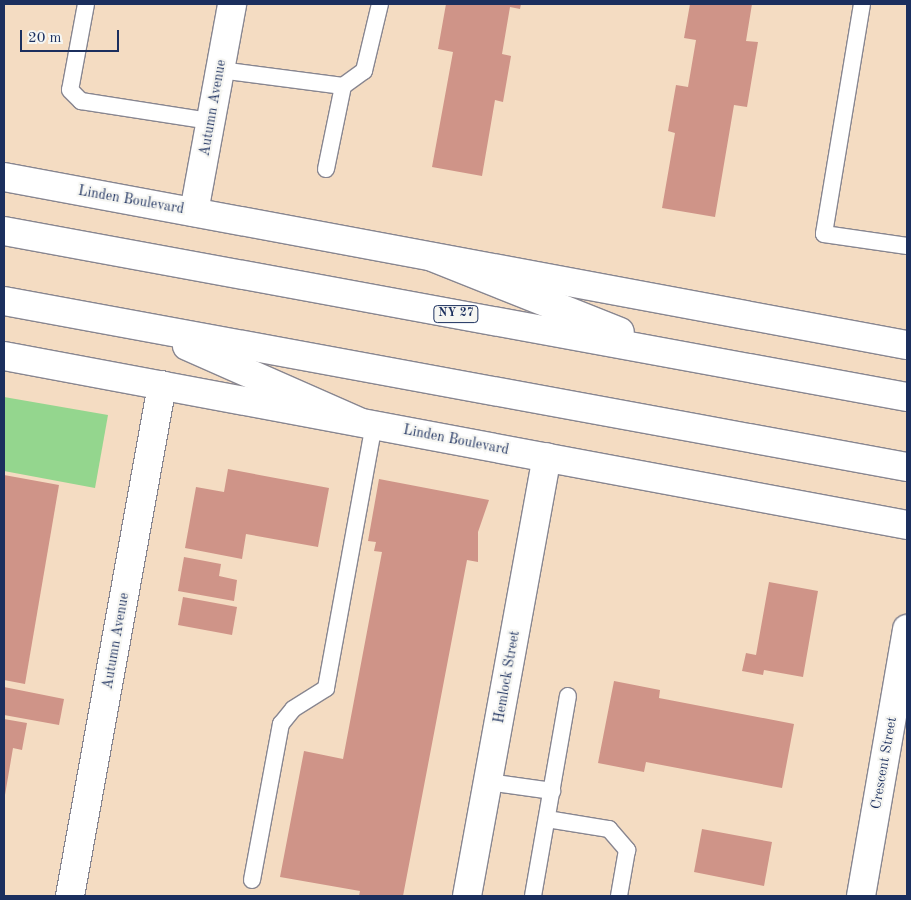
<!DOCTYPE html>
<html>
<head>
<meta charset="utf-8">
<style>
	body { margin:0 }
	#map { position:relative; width:911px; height:900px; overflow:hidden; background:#f4dcc2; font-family:"Old Standard TT",serif }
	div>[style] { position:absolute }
	.green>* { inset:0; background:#94d68e }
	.building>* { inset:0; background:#cf9488 }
	.roads { filter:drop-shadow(1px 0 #888690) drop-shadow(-1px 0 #888690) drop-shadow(0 1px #888690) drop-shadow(0 -1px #888690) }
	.service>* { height:16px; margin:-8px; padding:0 8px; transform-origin:8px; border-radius:8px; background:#fff }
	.minor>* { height:28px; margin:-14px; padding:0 14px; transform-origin:14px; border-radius:14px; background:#fff }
	.tertiary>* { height:28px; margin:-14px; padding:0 14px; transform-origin:14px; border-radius:14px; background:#fff }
	.trunk>* { height:28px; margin:-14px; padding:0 14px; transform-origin:14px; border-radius:14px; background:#fff }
	span { translate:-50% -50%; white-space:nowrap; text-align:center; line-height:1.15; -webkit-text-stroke:4px #f6f6f2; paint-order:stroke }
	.shield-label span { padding:1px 4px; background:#f6f6f2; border:1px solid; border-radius:4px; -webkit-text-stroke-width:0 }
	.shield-label { font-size:12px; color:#1b2f5e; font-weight:700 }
	.street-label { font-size:14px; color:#1b2f5e }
	.frame { position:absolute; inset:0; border:5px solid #1b2f5e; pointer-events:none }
	.scale { position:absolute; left:20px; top:30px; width:99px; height:22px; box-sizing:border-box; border:2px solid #1b2f5e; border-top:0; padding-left:6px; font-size:15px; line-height:18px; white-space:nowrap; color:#1b2f5e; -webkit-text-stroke:4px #f6f6f2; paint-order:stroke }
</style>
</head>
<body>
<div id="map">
	<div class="green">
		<div style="clip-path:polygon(4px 397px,108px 415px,95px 488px,4px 471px)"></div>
	</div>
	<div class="building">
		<div style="clip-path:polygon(446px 4px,521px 4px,520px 9px,510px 7px,502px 54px,511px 56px,503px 102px,495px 100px,482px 176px,432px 167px,453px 52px,438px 49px)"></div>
		<div style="clip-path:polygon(690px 4px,752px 4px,746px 41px,758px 42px,747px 107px,734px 105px,715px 217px,662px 208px,675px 133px,668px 131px,676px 85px,688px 87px,696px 40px,684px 38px)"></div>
		<div style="clip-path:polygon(228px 469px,329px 488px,318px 547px,246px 534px,242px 559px,185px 548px,196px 487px,224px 492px)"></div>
		<div style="clip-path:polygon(4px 475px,59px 485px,25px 684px,4px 680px)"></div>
		<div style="clip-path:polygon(379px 479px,489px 500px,478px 532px,478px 562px,467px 560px,403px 896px,359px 896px,360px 891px,280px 877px,304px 751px,343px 759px,382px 552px,374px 551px,376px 542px,368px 541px)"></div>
		<div style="clip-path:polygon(184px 557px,221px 564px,219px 576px,237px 580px,234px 601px,178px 591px)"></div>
		<div style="clip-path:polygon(769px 582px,818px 591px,803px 677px,764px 670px,763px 675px,742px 671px,746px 653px,756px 655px)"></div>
		<div style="clip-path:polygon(183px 597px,237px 607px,232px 635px,178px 625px)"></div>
		<div style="clip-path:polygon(614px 681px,660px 690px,659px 698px,794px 724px,782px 788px,646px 762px,644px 772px,598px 763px)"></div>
		<div style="clip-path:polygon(4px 687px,64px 699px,59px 725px,4px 715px)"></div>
		<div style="clip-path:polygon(4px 719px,27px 723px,22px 750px,13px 748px,5px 795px)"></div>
		<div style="clip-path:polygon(702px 829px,772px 842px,764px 886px,694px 872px)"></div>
	</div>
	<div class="roads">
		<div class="service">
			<div style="left:86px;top:4px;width:87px;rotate:100.5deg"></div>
			<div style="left:70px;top:90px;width:16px;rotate:45deg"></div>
			<div style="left:81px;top:101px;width:131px;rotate:8.8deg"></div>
			<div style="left:862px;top:4px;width:233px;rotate:99.4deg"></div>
			<div style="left:824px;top:234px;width:84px;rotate:8.2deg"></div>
			<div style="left:220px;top:70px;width:124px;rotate:7.4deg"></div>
			<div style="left:343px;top:86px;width:26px;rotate:-36deg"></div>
			<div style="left:364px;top:71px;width:69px;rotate:-76.6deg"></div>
			<div style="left:326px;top:169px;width:85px;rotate:-78.4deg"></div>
			<div style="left:488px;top:782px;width:65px;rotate:8deg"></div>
			<div style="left:547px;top:819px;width:63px;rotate:9.2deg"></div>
			<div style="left:609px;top:829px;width:28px;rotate:49deg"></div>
			<div style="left:627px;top:850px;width:47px;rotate:99.9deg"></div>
			<div style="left:252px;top:880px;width:159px;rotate:-79.5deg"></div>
			<div style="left:281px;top:724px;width:19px;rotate:-51deg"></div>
			<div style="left:293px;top:709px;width:39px;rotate:-32deg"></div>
			<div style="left:326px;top:688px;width:268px;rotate:-79.7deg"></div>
			<div style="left:533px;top:896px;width:203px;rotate:-80.1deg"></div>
		</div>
		<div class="minor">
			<div style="left:194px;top:212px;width:211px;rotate:-79.6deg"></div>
			<div style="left:70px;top:896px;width:519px;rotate:-79.79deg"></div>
			<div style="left:467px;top:896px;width:446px;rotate:-79.7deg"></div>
			<div style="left:861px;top:896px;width:271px;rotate:-80.2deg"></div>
		</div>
		<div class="tertiary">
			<div style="left:4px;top:177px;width:918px;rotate:10.54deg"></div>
			<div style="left:4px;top:356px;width:919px;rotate:10.6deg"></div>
		</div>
		<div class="trunk">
			<div style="left:4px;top:231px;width:918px;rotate:10.42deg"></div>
			<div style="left:432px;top:257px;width:202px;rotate:21.7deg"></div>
			<div style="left:4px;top:301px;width:918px;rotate:10.42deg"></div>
			<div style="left:187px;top:346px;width:188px;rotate:23.8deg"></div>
		</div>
	</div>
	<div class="shield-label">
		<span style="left:456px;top:314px">NY 27</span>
	</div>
	<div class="street-label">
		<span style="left:213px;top:108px;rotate:-80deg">Autumn Avenue</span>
		<span style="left:131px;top:200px;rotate:10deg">Linden Boulevard</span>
		<span style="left:456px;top:440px;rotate:11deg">Linden Boulevard</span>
		<span style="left:116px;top:641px;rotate:-80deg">Autumn Avenue</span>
		<span style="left:507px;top:677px;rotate:-80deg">Hemlock Street</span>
		<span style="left:884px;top:763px;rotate:-80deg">Crescent Street</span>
	</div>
	<div class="frame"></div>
	<div class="scale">20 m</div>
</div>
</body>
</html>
